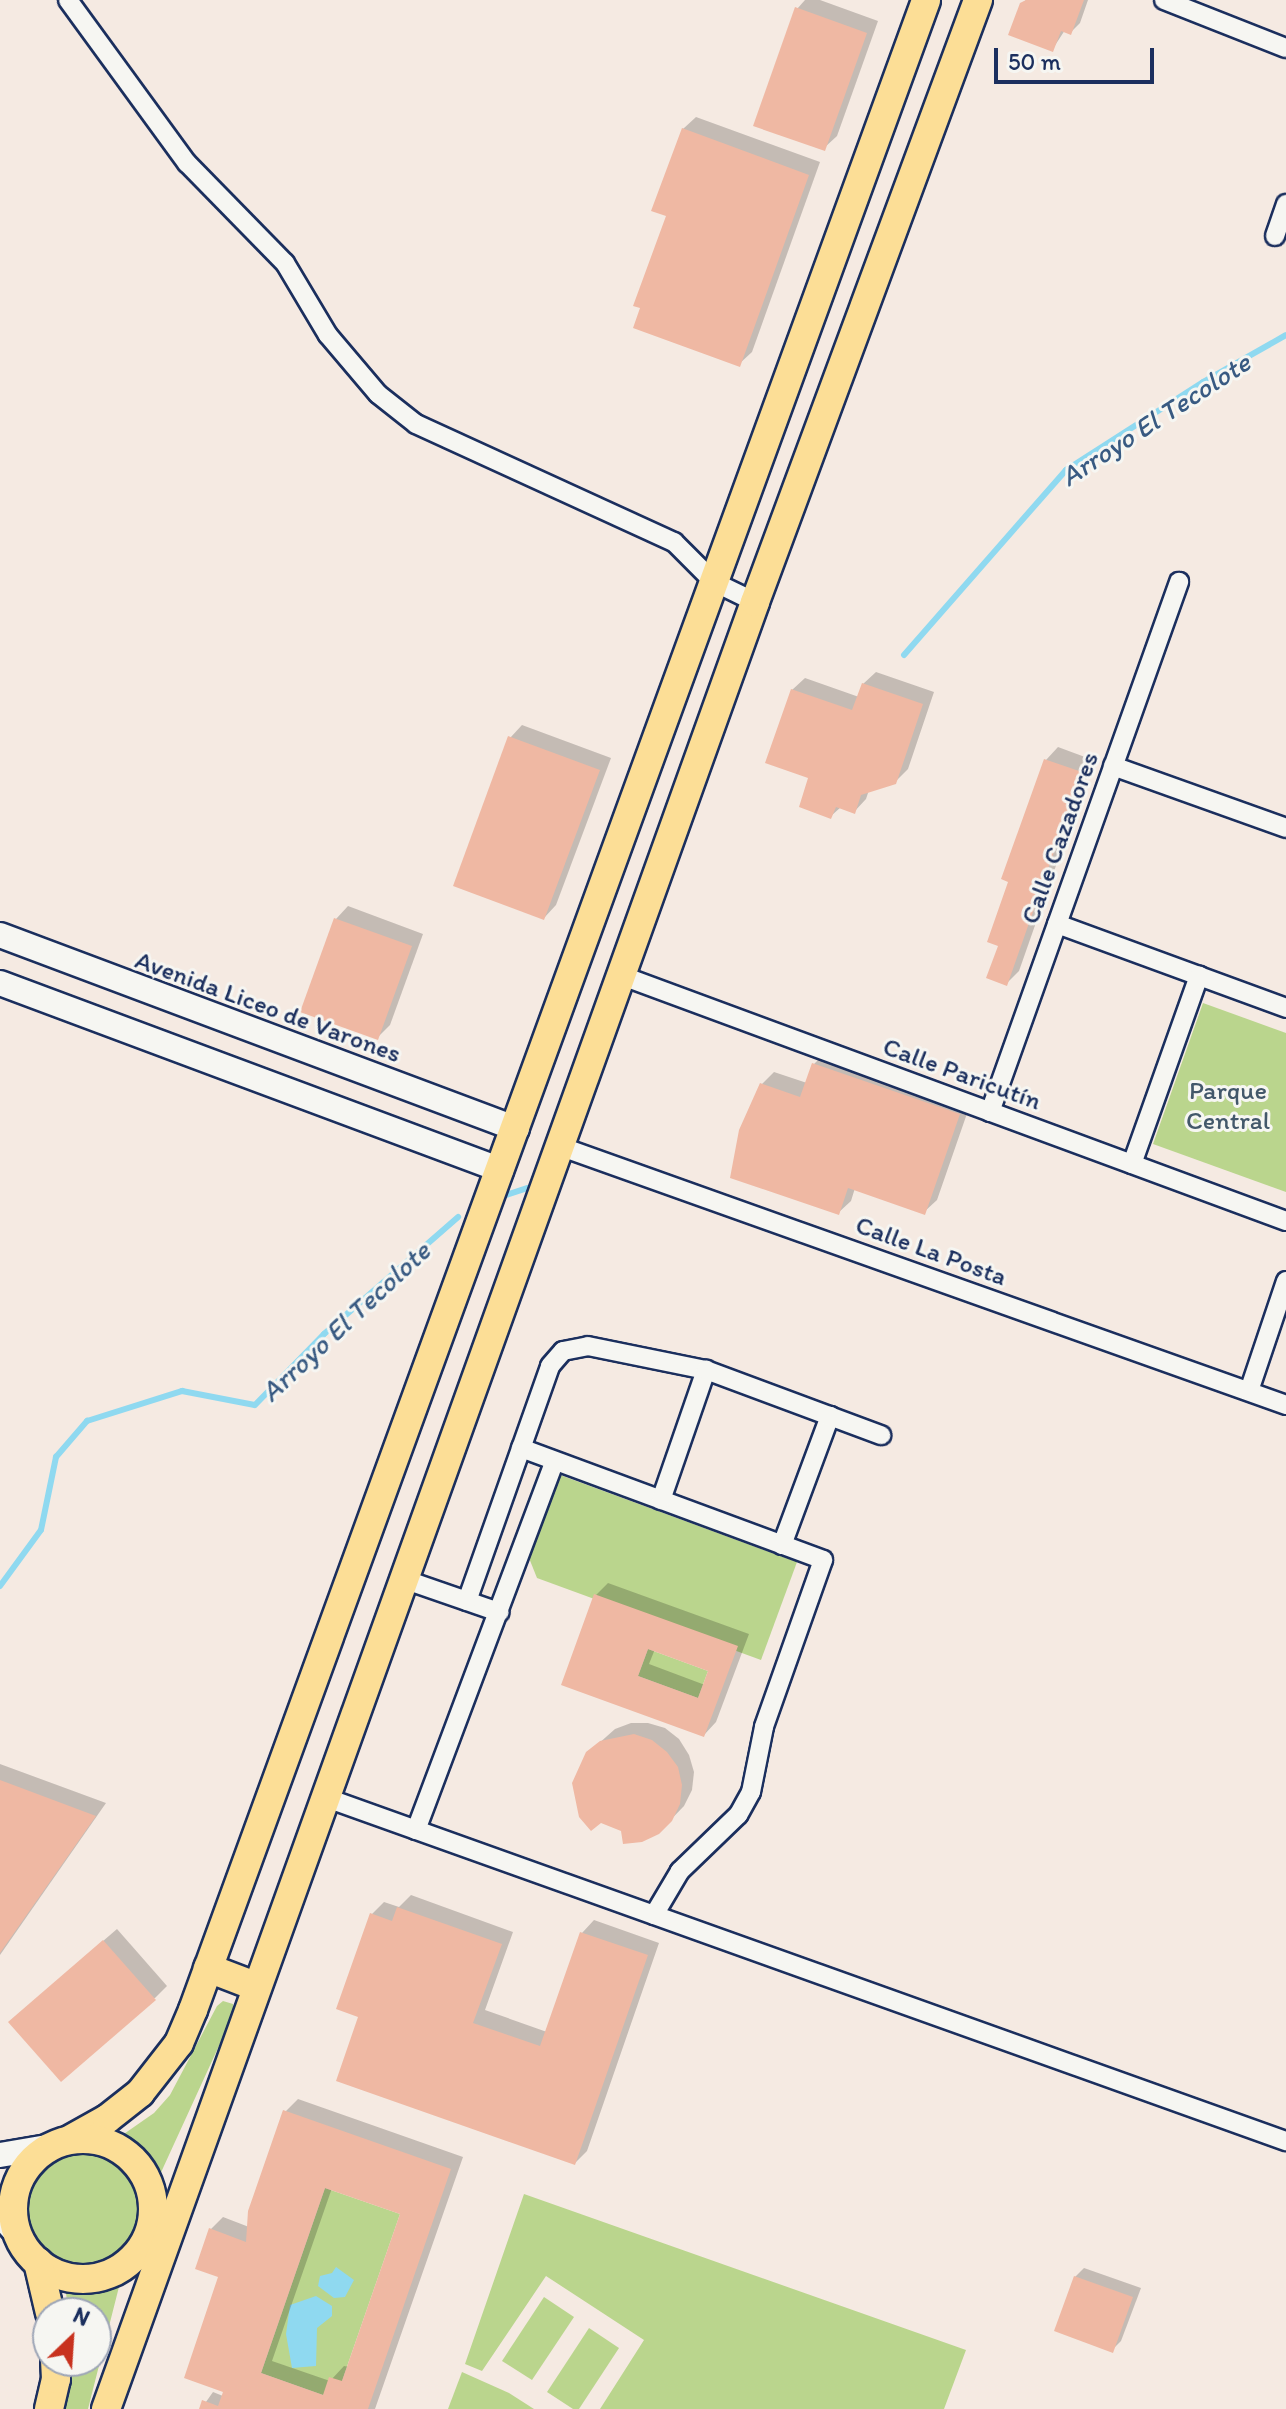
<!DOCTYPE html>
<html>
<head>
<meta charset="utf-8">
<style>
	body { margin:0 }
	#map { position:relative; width:1286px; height:2409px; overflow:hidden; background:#f5eae2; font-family:Itim,sans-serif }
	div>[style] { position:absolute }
	.green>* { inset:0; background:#bad58d }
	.round { border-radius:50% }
	.water>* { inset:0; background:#8fd9f0 }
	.shadow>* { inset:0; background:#0003 }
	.stream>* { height:6px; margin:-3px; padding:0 3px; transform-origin:3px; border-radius:3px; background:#8fd9f0 }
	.building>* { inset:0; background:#efb8a3 }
	.roads { filter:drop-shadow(2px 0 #1b2f5e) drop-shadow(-2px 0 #1b2f5e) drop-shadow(0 2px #1b2f5e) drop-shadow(0 -2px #1b2f5e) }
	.street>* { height:18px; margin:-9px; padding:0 9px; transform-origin:9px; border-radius:9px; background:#f6f6f2 }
	.secondary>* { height:24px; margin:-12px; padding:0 12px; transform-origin:12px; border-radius:12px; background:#f6f6f2 }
	.primary>* { height:28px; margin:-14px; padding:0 14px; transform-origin:14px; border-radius:14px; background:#fcde96 }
	.primary>.ring { margin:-14px; padding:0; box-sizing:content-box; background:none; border:28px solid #fcde96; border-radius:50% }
	span { translate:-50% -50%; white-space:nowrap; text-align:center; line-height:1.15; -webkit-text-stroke:6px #f6f6f2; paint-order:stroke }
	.street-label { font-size:26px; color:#1b2f5e }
	.park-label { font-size:26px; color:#43586a }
	.water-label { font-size:28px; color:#385a82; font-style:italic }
	.north { position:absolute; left:32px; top:2297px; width:80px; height:80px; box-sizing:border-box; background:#f6f6f2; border:2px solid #9ea6b7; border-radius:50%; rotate:25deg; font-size:22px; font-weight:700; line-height:32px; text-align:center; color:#1b2f5e }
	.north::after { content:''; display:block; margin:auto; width:28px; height:36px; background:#c8321e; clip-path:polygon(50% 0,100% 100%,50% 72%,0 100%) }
	.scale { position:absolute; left:994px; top:48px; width:160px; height:36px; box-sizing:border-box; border:4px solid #1b2f5e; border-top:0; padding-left:10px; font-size:24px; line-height:28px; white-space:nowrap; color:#1b2f5e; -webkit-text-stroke:6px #f6f6f2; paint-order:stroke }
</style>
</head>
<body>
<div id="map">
	<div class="green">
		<div style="clip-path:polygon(1203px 1003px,1286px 1033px,1286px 1192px,1153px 1144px)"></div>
		<div style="clip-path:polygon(560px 1475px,797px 1562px,761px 1660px,537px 1578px,529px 1558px)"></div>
		<div style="clip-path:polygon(648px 1649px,708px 1671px,698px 1698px,638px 1676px)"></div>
		<div style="clip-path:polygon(223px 2001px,233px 2004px,234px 2013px,158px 2179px,149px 2162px,121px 2136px,154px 2113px,170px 2095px,217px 2006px)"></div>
		<div class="round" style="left:26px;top:2152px;width:112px;height:112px"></div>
		<div style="clip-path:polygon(325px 2188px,400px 2214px,342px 2381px,323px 2395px,261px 2373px)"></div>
		<div style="clip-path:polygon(524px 2194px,966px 2350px,944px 2409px,600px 2409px,644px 2340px,546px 2276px,482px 2371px,465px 2364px)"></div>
		<div style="clip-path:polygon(121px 2279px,88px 2409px,64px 2409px,73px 2361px,96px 2361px,96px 2313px,69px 2313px,65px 2287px,94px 2288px)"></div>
		<div style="clip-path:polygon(544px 2297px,574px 2317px,532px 2380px,502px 2361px)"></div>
		<div style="clip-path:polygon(589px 2328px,619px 2348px,579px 2409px,573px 2409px,547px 2392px)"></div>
		<div style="clip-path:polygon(462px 2372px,509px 2393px,534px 2409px,448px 2409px)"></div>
	</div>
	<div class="water">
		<div style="clip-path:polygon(336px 2267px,354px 2280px,345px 2297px,334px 2298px,318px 2286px,320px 2276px,332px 2273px)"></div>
		<div style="clip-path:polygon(316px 2296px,332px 2306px,332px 2316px,317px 2328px,316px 2366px,292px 2368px,286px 2334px,290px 2305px)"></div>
	</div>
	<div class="shadow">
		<div style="clip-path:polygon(805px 0,820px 0,878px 21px,837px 136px,824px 148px,797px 9px)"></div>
		<div style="clip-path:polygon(1026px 0,1088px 0,1080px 23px,1071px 32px,1065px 30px,1052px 50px,1022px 4px)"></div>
		<div style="clip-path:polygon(696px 117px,820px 162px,752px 352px,739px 364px,668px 215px,683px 129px)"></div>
		<div style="clip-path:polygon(876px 672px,934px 692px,908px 769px,895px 782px,869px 790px,866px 799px,854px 812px,841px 807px,831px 816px,811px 777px,792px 690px,805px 678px,859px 697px,863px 684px)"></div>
		<div style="clip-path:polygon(522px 725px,611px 758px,556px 905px,544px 918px,510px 738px)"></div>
		<div style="clip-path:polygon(1058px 747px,1093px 760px,1019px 971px,1006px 984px,1000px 944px,1010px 880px,1046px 760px)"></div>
		<div style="clip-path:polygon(348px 906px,423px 934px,390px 1025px,377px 1038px,336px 919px)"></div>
		<div style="clip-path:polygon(826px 1052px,971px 1102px,937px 1200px,924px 1212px,855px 1188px,851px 1201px,838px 1213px,762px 1084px,774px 1072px,807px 1083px,814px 1064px)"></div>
		<div style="clip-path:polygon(evenodd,608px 1583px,749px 1634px,716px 1722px,704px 1735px,564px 1683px,596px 1595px,608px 1583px,655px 1649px,711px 1670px,705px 1685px,649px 1664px,655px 1649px)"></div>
		<div style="clip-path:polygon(631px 1723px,648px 1723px,665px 1728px,679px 1739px,689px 1755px,694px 1772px,692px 1790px,684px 1806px,658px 1833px,623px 1830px,588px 1753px,615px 1729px)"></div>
		<div style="clip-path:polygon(0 1764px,106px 1803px,0 1955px)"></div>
		<div style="clip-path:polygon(411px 1895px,513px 1932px,485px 2010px,547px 2032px,582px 1933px,594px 1920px,659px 1943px,587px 2151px,575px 2163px,361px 2016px,372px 1914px,384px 1902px,399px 1907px)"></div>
		<div style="clip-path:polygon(117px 1929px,167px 1986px,155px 1998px,23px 2010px)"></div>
		<div style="clip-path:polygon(evenodd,298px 2099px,463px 2157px,375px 2409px,201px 2409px,213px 2392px,223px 2396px,221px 2276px,211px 2229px,223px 2217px,249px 2227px,285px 2112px,298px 2099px,332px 2188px,402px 2213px,349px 2367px,344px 2366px,330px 2381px,272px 2361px,332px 2188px)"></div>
		<div style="clip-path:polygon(1084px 2268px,1141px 2288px,1121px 2341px,1112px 2350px,1075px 2277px)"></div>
	</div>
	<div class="stream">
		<div style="left:904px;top:655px;width:246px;rotate:-48.8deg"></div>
		<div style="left:1066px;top:470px;width:163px;rotate:-32.7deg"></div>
		<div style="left:1203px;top:382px;width:95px;rotate:-29.5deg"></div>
		<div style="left:503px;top:1196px;width:26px;rotate:-18deg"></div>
		<div style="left:0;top:1586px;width:69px;rotate:-53.8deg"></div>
		<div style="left:41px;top:1530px;width:75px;rotate:-78.4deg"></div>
		<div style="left:56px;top:1457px;width:48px;rotate:-49.3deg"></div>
		<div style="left:87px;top:1421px;width:100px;rotate:-17.5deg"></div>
		<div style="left:182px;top:1391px;width:74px;rotate:10.9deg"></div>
		<div style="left:255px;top:1405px;width:99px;rotate:-45.8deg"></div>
		<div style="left:324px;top:1334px;width:178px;rotate:-41.1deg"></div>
	</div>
	<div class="building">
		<div style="clip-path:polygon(1026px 0,1084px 0,1071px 35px,1061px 31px,1053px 52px,1008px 35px,1020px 3px)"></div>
		<div style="clip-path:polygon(795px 7px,867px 33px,825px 151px,753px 126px)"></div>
		<div style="clip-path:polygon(682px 128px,809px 175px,740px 367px,633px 328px,640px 308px,633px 306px,666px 216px,651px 211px)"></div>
		<div style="clip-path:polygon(862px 683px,923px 704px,896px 784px,861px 795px,855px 814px,836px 807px,831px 819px,799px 807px,808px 778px,765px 763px,791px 689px,852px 710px)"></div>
		<div style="clip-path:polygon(508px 736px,600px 770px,544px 920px,453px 886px)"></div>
		<div style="clip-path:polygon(1044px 759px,1082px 772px,1007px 986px,986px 978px,998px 946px,987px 942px,1008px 882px,1001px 879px)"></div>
		<div style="clip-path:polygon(334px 918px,412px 946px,378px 1040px,300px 1012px)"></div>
		<div style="clip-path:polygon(812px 1063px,960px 1114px,925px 1215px,848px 1188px,839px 1215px,730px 1178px,739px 1130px,760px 1083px,800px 1097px)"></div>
		<div style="clip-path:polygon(evenodd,594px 1594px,738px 1646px,704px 1737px,561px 1685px,594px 1594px,648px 1649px,708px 1671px,698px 1698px,638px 1676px,648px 1649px)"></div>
		<div style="clip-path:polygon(634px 1734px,652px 1740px,667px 1752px,678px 1767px,682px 1785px,680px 1804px,672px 1821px,659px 1834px,642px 1842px,623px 1844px,621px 1831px,601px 1823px,591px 1831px,579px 1817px,572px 1783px,586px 1752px,600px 1741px)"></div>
		<div style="clip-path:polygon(0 1780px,96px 1816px,0 1953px)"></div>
		<div style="clip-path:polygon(397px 1907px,502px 1944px,473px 2023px,540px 2046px,580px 1932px,648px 1955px,575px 2165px,336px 2081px,358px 2017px,336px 2009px,370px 1913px,392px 1921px)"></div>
		<div style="clip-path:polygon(103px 1940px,156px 2000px,61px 2082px,8px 2022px)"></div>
		<div style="clip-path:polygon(evenodd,283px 2110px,451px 2169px,368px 2409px,199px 2409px,202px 2400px,218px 2406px,223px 2392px,184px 2378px,218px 2277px,195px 2269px,209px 2228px,246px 2242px,248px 2211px,283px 2110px,325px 2188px,400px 2214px,342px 2381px,329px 2377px,323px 2395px,261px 2373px,325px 2188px)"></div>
		<div style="clip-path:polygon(1074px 2276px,1133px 2297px,1113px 2353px,1054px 2331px)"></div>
	</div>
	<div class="roads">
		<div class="street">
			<div style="left:68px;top:0;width:202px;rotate:53.9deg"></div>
			<div style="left:187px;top:163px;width:140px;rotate:45.6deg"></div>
			<div style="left:285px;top:263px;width:84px;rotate:59.2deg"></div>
			<div style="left:328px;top:335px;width:77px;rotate:49.7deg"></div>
			<div style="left:378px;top:394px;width:48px;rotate:38.3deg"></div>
			<div style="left:416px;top:424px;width:284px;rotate:24.6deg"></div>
			<div style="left:674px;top:542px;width:57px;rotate:45deg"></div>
			<div style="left:714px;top:582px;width:46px;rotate:26deg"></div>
			<div style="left:1164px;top:0;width:131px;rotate:21.5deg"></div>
			<div style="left:1275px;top:236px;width:34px;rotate:-71deg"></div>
			<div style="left:1113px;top:766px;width:184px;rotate:19.7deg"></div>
			<div style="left:1057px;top:924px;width:244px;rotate:20.1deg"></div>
			<div style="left:620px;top:975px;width:710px;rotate:20.27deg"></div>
			<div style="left:990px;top:1112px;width:563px;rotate:-70.37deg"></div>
			<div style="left:559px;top:1146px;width:772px;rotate:19.61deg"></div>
			<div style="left:1132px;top:1164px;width:200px;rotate:-70.4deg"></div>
			<div style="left:1249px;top:1391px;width:116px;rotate:-71.4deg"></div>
			<div style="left:521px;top:1448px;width:322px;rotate:20.3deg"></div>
			<div style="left:823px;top:1560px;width:177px;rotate:109.5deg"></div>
			<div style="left:764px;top:1727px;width:66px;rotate:101.3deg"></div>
			<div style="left:751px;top:1792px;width:26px;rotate:119deg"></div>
			<div style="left:738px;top:1815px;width:81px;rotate:136deg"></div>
			<div style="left:680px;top:1871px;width:51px;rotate:120.6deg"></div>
			<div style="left:661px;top:1500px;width:138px;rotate:-70.9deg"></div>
			<div style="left:782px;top:1545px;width:138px;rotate:-69.6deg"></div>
			<div style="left:403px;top:1579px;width:102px;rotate:19deg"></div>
			<div style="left:467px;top:1601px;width:249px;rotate:-70.5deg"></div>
			<div style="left:550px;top:1366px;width:20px;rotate:-49deg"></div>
			<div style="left:563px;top:1351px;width:25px;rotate:-11deg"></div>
			<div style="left:588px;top:1346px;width:120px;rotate:11.5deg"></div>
			<div style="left:706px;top:1370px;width:187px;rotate:20.4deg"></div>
			<div style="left:324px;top:1797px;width:1022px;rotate:19.68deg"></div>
			<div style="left:416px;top:1830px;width:394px;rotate:-69.4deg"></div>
		</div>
		<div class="secondary">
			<div style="left:0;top:935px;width:552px;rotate:20.57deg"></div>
			<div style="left:0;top:983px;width:535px;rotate:20.47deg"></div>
			<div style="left:0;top:2155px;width:49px;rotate:-9.5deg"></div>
			<div style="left:0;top:2215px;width:27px;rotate:48deg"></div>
		</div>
		<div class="primary">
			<div style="left:208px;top:1968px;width:50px;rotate:21deg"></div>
			<div style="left:71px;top:2139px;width:41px;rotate:-29.1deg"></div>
			<div style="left:107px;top:2119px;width:42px;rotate:-38.2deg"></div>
			<div style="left:140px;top:2093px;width:63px;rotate:-52deg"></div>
			<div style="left:179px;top:2043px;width:36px;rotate:-67deg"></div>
			<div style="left:193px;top:2010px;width:2139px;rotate:-69.96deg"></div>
			<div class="ring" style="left:13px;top:2139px;width:112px;height:112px"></div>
			<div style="left:38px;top:2262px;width:52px;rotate:76.8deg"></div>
			<div style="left:49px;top:2409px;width:31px;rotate:-77deg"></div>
			<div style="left:56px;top:2379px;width:18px;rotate:-93deg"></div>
			<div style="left:106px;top:2409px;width:1920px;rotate:-70.24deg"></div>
			<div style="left:755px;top:602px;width:642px;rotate:-69.67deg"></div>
		</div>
	</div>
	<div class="street-label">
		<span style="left:1060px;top:838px;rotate:-70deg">Calle Cazadores</span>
		<span style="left:268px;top:1007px;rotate:20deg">Avenida Liceo de Varones</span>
		<span style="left:962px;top:1074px;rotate:20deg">Calle Paricutín</span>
		<span style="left:931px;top:1251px;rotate:20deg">Calle La Posta</span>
	</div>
	<div class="park-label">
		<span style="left:1228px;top:1106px">Parque<br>Central</span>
	</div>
	<div class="water-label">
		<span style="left:1155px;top:419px;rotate:-33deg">Arroyo El Tecolote</span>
		<span style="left:345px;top:1321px;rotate:-43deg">Arroyo El Tecolote</span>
	</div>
	<div class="north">N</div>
	<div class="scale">50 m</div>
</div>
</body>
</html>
